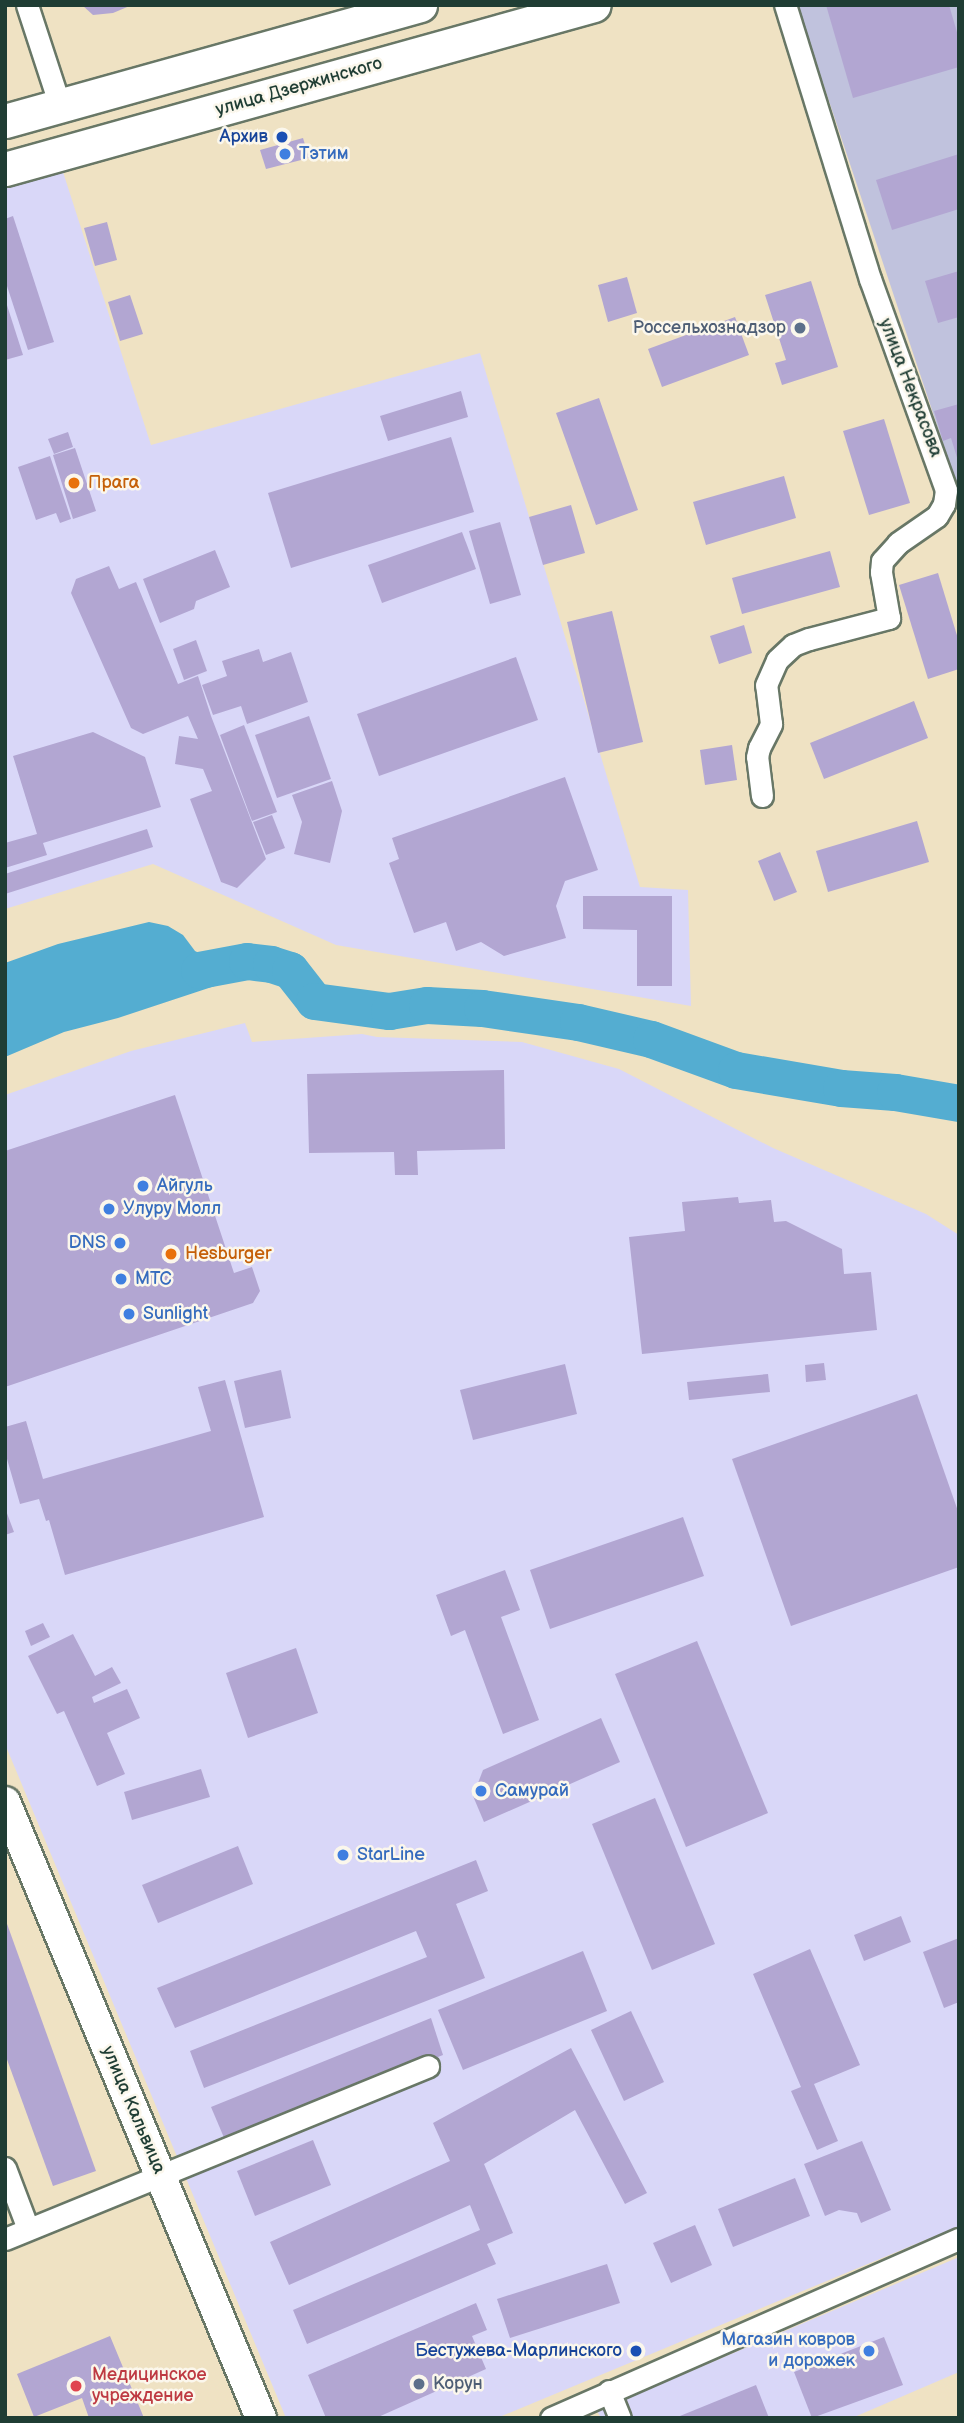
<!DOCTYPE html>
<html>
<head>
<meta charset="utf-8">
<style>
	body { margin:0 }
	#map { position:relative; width:964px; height:2423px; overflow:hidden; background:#efe2c3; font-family:"Balsamiq Sans",sans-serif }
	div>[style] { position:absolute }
	.built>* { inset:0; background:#d9d7f8 }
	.industrial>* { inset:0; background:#c0c2dd }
	.water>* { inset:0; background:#54add1 }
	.river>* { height:37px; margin:-18.5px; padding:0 18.5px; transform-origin:18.5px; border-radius:18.5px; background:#54add1 }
	.building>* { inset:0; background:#b2a6d2 }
	.roads { filter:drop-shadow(2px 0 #687766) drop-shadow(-2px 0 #687766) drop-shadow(0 2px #687766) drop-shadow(0 -2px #687766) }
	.street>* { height:21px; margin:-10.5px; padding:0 10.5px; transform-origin:10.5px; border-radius:10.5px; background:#fff }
	.secondary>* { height:30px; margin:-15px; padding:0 15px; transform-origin:15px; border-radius:15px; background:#fff }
	.primary>* { height:33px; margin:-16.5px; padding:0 16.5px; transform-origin:16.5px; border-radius:16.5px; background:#fff }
	.dots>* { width:19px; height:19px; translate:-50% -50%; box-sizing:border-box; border:4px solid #fbf7ec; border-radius:50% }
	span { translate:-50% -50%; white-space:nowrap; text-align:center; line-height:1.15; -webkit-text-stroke:5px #fbf7ec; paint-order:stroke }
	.street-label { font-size:18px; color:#1f3d34 }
	.transit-label { font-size:18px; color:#164399 }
	.right { translate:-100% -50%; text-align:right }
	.shop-label { font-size:18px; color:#366cbe }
	.left { translate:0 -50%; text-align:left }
	.service-label { font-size:18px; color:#4e5e75 }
	.food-label { font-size:18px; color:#c56008 }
	.health-label { font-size:18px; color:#be3a42 }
	.frame { position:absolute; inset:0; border:7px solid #1f3d34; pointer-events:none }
</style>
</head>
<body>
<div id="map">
	<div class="built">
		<div style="clip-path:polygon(63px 172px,151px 445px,480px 353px,640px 887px,688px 890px,691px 1006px,336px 945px,153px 864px,5px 909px,5px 188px)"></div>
		<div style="clip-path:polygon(245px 1023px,252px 1042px,362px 1034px,377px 1037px,522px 1042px,619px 1069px,773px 1148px,926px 1214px,959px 1235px,959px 2226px,497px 2418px,286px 2418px,5px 1744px,5px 1095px,131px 1051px)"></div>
		<div style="clip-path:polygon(959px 2257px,959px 2372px,852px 2418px,601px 2418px,597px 2411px)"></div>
	</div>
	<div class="industrial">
		<div style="clip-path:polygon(797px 5px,959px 5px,959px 491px)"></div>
	</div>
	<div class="water">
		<div style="clip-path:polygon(149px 922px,168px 926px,183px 935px,195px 951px,211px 959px,247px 961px,242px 977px,118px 1018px,64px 1032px,5px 1057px,5px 963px,58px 944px)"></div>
	</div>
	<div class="river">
		<div style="left:199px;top:970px;width:49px;rotate:-10.6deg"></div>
		<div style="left:247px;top:961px;width:24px;rotate:7deg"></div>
		<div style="left:271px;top:964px;width:20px;rotate:18deg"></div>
		<div style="left:290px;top:970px;width:39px;rotate:52deg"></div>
		<div style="left:314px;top:1001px;width:76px;rotate:7.6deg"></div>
		<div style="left:389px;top:1011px;width:38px;rotate:-9deg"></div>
		<div style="left:427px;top:1005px;width:55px;rotate:3.1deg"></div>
		<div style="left:482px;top:1008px;width:97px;rotate:8.3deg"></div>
		<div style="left:578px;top:1022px;width:75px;rotate:13.1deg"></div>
		<div style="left:651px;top:1039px;width:90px;rotate:20deg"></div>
		<div style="left:736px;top:1070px;width:107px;rotate:9.7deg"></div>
		<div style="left:841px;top:1088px;width:54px;rotate:4.2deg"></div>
		<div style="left:895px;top:1092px;width:65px;rotate:9.8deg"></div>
	</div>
	<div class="building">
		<div style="clip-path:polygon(82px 5px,132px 5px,113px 13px,93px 15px)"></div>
		<div style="clip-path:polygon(826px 5px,949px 5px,959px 39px,959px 67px,853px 98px)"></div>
		<div style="clip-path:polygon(303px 138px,309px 158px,266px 169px,260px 150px)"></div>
		<div style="clip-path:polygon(959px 154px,959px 209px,892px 230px,876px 180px)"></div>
		<div style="clip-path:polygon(13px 216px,54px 342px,28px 350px,5px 280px,5px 219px)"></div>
		<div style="clip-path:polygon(107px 222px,117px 260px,95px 266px,84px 228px)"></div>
		<div style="clip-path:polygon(959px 271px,959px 317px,938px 323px,925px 281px)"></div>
		<div style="clip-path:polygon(627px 277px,637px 313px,608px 322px,598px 285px)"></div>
		<div style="clip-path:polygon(811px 281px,838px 367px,782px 385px,775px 363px,786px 360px,765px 295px)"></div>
		<div style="clip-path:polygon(130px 295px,143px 334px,120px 341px,108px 302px)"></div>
		<div style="clip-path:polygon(5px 299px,23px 355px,5px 360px)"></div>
		<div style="clip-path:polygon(735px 317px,749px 355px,662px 387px,648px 349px)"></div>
		<div style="clip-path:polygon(461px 391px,468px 417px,388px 441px,380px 416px)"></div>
		<div style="clip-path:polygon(599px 398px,638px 510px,596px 525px,556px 413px)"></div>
		<div style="clip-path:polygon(959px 404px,959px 460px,958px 461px,951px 438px,943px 441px,934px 411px)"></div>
		<div style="clip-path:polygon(884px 419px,910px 503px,869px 515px,843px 431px)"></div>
		<div style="clip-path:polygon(68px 432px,73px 447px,54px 454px,48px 439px)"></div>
		<div style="clip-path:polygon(451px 437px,474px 512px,291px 568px,268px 493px)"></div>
		<div style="clip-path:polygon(75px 448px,96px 511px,73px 519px,53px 455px)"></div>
		<div style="clip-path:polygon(50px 456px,71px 519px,60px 523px,56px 513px,36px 520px,18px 467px)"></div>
		<div style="clip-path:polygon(784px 476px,796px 518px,706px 545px,693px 502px)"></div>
		<div style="clip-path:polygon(571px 505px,585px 553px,543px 565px,529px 517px)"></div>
		<div style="clip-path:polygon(500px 522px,521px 595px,490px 604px,469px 531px)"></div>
		<div style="clip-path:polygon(462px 532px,476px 569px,382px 603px,368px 565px)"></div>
		<div style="clip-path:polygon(215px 550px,230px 587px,196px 601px,194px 609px,160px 623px,143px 579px)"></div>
		<div style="clip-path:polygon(830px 551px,840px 587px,742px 614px,732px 578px)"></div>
		<div style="clip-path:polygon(109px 566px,119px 589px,136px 582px,178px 684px,198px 676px,211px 716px,266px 859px,237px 888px,221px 882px,190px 799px,212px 791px,203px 769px,175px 764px,179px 736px,198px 739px,188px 716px,143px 734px,131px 728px,71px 593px,76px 579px)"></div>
		<div style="clip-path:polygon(938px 573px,959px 642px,959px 669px,928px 679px,899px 585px)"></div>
		<div style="clip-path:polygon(612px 611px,643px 742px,598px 753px,567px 622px)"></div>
		<div style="clip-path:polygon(744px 625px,752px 653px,719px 664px,710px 636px)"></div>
		<div style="clip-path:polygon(196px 640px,207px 671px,184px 680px,173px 649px)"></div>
		<div style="clip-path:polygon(259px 649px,263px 662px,291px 652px,308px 702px,247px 724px,241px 706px,213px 715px,202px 685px,227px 676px,222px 661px)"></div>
		<div style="clip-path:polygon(516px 657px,538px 720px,379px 776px,357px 714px)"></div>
		<div style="clip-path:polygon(914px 701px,928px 738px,824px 779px,810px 743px)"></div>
		<div style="clip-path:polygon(309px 716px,331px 779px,277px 798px,255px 735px)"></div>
		<div style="clip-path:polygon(244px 725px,277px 812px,252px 821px,220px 735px)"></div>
		<div style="clip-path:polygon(93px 732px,145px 757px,161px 807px,43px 843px,47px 855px,5px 868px,5px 843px,37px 834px,13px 756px)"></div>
		<div style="clip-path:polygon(732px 745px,737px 780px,705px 785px,700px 750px)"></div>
		<div style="clip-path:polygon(565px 777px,598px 870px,565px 881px,556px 906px,566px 938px,504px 956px,481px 942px,456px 951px,446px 922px,414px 933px,389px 863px,399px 859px,392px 838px)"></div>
		<div style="clip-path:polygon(332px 781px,342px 811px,330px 863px,294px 854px,302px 822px,292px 795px)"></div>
		<div style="clip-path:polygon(272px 815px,285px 848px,266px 855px,253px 822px)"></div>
		<div style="clip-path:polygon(917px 821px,929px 862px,828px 892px,816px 851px)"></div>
		<div style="clip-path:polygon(147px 829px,153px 847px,5px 894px,5px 874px)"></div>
		<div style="clip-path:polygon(780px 852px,797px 892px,774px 901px,758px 861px)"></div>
		<div style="clip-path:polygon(583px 896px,672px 896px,672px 986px,637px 986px,637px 930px,583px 929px)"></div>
		<div style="clip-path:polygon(504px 1070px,505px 1149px,417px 1151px,418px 1175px,395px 1175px,394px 1152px,309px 1153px,307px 1074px)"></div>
		<div style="clip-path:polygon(175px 1095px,234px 1273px,252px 1267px,260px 1291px,253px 1303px,5px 1387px,5px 1151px)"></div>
		<div style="clip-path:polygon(738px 1197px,739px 1203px,771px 1200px,774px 1222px,786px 1221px,842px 1249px,844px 1274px,871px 1272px,877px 1330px,642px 1354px,629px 1237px,685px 1231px,682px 1202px)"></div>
		<div style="clip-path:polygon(824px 1363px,826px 1380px,806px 1382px,805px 1365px)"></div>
		<div style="clip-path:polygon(565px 1364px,577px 1414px,473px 1440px,460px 1390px)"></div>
		<div style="clip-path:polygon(281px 1370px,291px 1418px,245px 1428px,234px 1381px)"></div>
		<div style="clip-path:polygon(768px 1374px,770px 1392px,689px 1400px,687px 1382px)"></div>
		<div style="clip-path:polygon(225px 1380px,264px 1517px,65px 1575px,49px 1520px,46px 1521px,39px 1499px,20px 1504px,5px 1452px,5px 1427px,26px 1421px,43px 1479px,211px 1431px,198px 1387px)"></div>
		<div style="clip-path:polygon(917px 1394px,959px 1514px,959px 1567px,791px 1626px,732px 1459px)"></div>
		<div style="clip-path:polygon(5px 1508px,14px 1532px,5px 1535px)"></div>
		<div style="clip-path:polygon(683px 1517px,704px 1576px,550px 1629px,530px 1570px)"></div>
		<div style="clip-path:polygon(505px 1570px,520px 1610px,501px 1617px,539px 1720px,503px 1734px,465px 1630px,451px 1636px,436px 1595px)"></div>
		<div style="clip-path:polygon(43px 1623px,50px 1637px,31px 1646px,25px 1631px)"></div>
		<div style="clip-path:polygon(73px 1634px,95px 1676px,112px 1667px,121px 1683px,92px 1697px,94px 1703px,127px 1689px,140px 1718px,107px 1733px,125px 1774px,97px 1786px,64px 1711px,57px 1714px,28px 1656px)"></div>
		<div style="clip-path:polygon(697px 1641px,768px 1813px,686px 1847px,615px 1674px)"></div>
		<div style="clip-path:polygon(296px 1648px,318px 1713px,248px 1738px,226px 1673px)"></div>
		<div style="clip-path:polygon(601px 1718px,620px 1762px,484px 1822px,473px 1796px,483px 1770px)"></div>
		<div style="clip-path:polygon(201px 1769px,210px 1797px,132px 1820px,124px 1792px)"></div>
		<div style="clip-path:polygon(655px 1798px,715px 1944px,652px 1970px,592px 1824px)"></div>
		<div style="clip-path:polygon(238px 1846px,253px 1884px,158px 1923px,142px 1885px)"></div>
		<div style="clip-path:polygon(476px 1860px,488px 1891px,456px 1904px,485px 1978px,204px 2088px,190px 2051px,427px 1957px,416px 1931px,175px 2028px,157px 1988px)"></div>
		<div style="clip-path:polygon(901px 1916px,911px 1942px,864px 1961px,854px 1935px)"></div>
		<div style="clip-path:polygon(6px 1921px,96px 2171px,53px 2186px,5px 2054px)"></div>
		<div style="clip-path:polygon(959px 1938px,959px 2002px,944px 2008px,923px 1952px)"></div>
		<div style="clip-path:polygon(810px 1949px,860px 2065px,814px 2084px,838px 2141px,817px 2150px,791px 2091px,801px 2087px,753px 1974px)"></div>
		<div style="clip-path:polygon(583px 1951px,607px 2011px,463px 2070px,438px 2010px)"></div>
		<div style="clip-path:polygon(631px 2011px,664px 2082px,624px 2101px,591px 2030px)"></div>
		<div style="clip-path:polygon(431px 2018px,443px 2055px,225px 2140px,211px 2107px)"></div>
		<div style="clip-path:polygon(571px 2048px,647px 2193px,625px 2204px,575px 2110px,484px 2164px,513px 2233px,487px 2244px,496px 2264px,307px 2344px,293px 2310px,480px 2230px,470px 2205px,289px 2285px,270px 2242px,450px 2161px,433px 2123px)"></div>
		<div style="clip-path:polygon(313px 2140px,331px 2185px,255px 2216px,237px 2171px)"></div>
		<div style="clip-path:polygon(862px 2141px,891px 2210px,861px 2223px,857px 2213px,839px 2210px,825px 2216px,804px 2164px)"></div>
		<div style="clip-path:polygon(795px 2178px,810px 2216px,733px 2247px,718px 2209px)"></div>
		<div style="clip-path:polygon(695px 2225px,712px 2265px,671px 2283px,653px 2243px)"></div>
		<div style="clip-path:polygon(607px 2264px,620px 2303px,510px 2338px,497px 2299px)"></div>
		<div style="clip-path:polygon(476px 2303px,487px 2330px,472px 2336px,486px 2369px,376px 2418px,326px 2418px,308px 2375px)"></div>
		<div style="clip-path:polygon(110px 2336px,144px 2418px,89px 2418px,82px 2398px,34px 2417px,17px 2374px)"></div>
		<div style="clip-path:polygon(884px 2337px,903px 2385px,812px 2418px,794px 2372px)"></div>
		<div style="clip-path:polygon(756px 2385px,769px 2418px,675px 2418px)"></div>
	</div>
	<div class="roads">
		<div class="street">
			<div style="left:27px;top:5px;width:106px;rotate:71.9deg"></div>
			<div style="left:762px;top:796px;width:39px;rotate:-97deg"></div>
			<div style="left:757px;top:757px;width:9px;rotate:-77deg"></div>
			<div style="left:759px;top:748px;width:27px;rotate:-63deg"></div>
			<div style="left:771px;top:724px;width:39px;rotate:-97deg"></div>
			<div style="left:766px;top:685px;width:27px;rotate:-66deg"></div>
			<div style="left:777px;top:660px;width:22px;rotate:-43deg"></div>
			<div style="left:793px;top:645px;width:17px;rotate:-21deg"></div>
			<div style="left:809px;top:639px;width:83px;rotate:-14.7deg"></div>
			<div style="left:889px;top:618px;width:47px;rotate:-99.9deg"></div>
			<div style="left:881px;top:572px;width:11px;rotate:-85deg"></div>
			<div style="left:882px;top:561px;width:24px;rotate:-48deg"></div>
			<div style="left:898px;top:543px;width:47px;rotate:-34.7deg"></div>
			<div style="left:937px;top:516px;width:14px;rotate:-60deg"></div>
			<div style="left:944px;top:504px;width:14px;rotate:-82deg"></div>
			<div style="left:946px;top:490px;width:224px;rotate:-109.8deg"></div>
			<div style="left:870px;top:279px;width:287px;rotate:-107.2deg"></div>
			<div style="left:5px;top:2168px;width:65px;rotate:69.3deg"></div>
			<div style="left:5px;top:2239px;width:457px;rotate:-22.2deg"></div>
			<div style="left:609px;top:2391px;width:29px;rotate:68deg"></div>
			<div style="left:551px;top:2418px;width:446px;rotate:-23.7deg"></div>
		</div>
		<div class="secondary">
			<div style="left:5px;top:1802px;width:667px;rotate:67.43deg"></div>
		</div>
		<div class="primary">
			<div style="left:5px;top:121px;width:431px;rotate:-15.6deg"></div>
			<div style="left:5px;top:169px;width:611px;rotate:-15.56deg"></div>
		</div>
	</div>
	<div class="dots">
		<div style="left:282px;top:137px;background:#1a4fb4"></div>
		<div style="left:285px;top:154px;background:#3f7fe0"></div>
		<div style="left:800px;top:328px;background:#5c6f8a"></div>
		<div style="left:74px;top:483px;background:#e8710a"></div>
		<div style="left:143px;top:1186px;background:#3f7fe0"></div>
		<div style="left:109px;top:1209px;background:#3f7fe0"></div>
		<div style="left:120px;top:1243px;background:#3f7fe0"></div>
		<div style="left:171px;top:1254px;background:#e8710a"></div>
		<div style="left:121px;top:1279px;background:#3f7fe0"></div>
		<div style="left:129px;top:1314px;background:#3f7fe0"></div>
		<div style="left:481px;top:1791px;background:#3f7fe0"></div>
		<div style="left:343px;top:1855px;background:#3f7fe0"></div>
		<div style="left:636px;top:2351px;background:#1a4fb4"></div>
		<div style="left:869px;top:2351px;background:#3f7fe0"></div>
		<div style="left:419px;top:2384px;background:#5c6f8a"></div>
		<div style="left:76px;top:2386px;background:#e0444e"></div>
	</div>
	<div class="street-label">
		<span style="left:299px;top:87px;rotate:-16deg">улица Дзержинского</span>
		<span style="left:910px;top:388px;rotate:69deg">улица Некрасова</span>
		<span style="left:133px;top:2110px;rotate:67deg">улица Кальвица</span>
	</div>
	<div class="transit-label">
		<span class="right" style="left:268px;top:137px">Архив</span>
		<span class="right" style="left:622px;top:2351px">Бестужева-Марлинского</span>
	</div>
	<div class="shop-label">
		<span class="left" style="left:299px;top:154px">Тэтим</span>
		<span class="left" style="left:157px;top:1186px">Айгуль</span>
		<span class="left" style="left:123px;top:1209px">Улуру Молл</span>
		<span class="right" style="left:106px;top:1243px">DNS</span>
		<span class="left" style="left:135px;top:1279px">МТС</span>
		<span class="left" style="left:143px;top:1314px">Sunlight</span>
		<span class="left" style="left:495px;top:1791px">Самурай</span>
		<span class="left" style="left:357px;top:1855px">StarLine</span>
		<span class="right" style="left:855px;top:2351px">Магазин ковров<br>и дорожек</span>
	</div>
	<div class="service-label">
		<span class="right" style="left:786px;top:328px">Россельхознадзор</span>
		<span class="left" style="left:433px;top:2384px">Корун</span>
	</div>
	<div class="food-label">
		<span class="left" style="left:88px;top:483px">Прага</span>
		<span class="left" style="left:185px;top:1254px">Hesburger</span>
	</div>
	<div class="health-label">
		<span class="left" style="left:92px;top:2386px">Медицинское<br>учреждение</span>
	</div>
	<div class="frame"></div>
</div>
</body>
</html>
